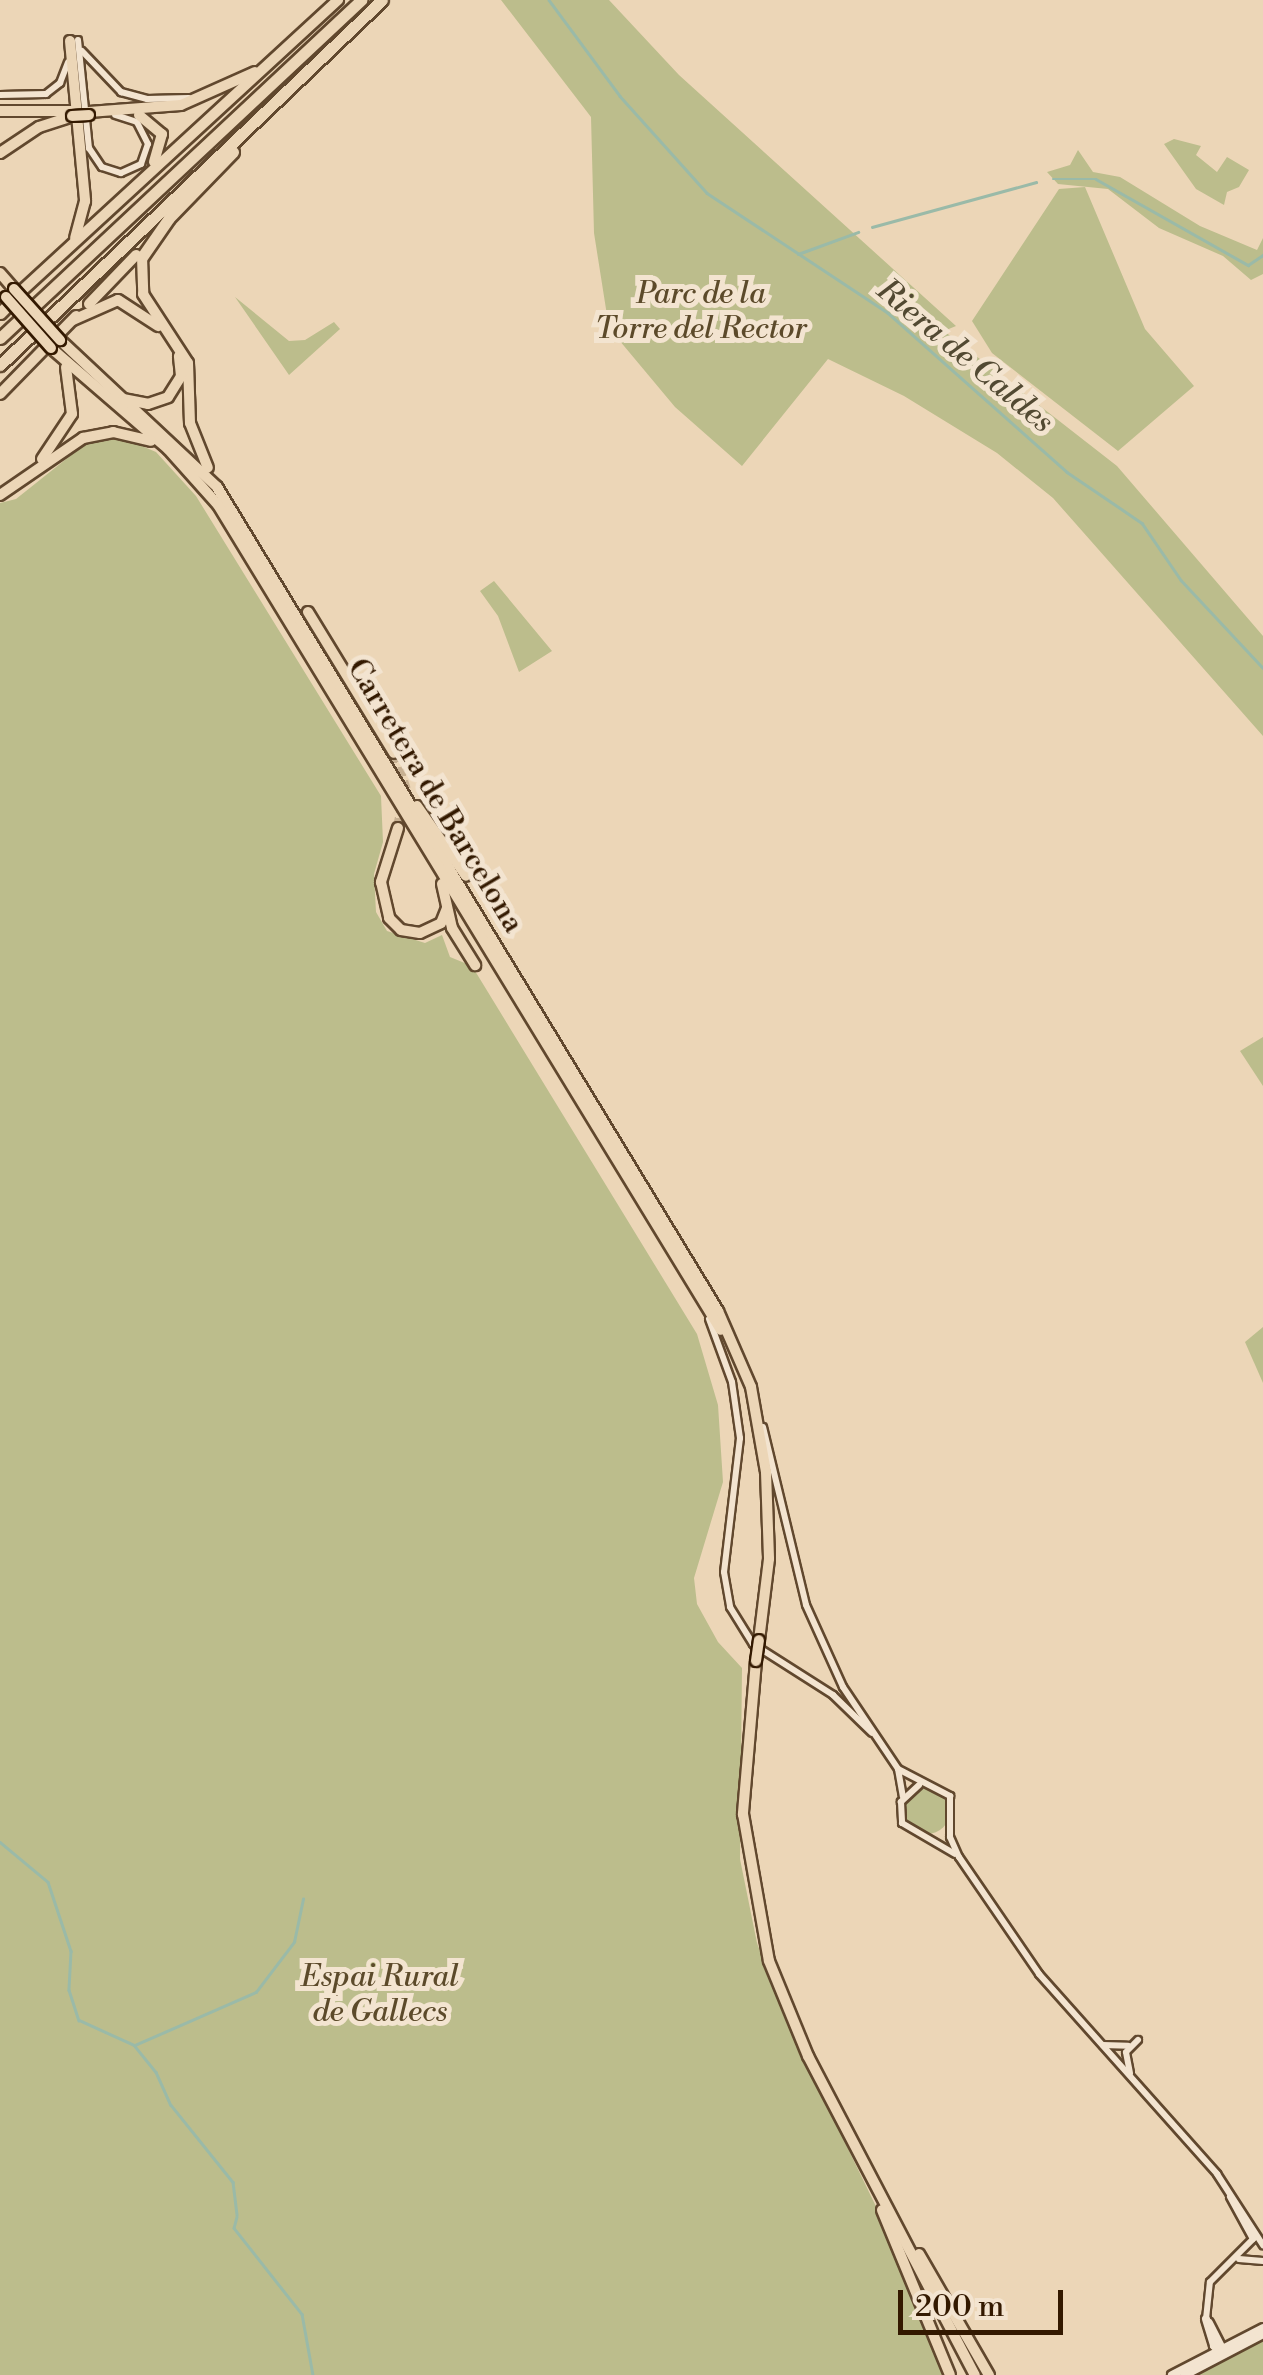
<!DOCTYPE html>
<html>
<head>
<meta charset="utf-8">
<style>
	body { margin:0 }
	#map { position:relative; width:1263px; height:2375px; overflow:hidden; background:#ecd6b7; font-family:"Libre Bodoni",serif }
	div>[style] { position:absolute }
	.green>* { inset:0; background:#bcbd8c }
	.round { border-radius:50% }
	.stream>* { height:2.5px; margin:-1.25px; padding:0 1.25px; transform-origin:1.25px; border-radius:1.25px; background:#9abaa8 }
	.trunk-tunnel>* { height:10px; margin-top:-5px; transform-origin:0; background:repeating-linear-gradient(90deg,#c7b092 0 10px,transparent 0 15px) }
	.roads { filter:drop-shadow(2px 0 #61482e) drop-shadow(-2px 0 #61482e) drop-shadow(0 2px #61482e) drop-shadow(0 -2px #61482e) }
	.tertiary>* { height:6px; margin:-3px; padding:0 3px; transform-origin:3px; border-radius:3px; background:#f3e4d0 }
	.secondary>* { height:8px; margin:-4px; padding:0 4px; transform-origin:4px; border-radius:4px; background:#f3e4d0 }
	.trunk>* { height:10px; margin:-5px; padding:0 5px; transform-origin:5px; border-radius:5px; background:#ecd6b7 }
	.motorway>* { height:11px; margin:-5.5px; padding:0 5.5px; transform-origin:5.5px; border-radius:5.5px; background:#ecd6b7 }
	.bridges { filter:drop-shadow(2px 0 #331900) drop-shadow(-2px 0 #331900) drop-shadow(0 2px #331900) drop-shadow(0 -2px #331900) }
	.trunk-bridge>* { height:10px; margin:-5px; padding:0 5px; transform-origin:5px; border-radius:5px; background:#ecd6b7 }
	span { translate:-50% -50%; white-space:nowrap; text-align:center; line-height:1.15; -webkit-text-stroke:10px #f3e4d0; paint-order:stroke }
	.park-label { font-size:30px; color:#5c4a2a; font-style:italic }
	.street-label { font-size:30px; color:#331900 }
	.water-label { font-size:32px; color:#524932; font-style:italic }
	.scale { position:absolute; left:898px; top:2290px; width:165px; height:45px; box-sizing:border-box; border:5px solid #331900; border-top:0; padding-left:12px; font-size:30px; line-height:35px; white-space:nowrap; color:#331900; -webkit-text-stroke:8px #f3e4d0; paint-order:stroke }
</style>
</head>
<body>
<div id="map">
	<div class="green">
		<div style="clip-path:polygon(501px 0,609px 0,679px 75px,956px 326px,944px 331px,1117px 466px,1263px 636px,1263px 736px,1053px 498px,997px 453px,904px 396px,828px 359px,742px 466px,675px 407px,609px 328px,594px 233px,591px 117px)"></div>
		<div style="clip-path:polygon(1174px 139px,1201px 146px,1196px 155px,1217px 172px,1227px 157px,1249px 170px,1239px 187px,1227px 192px,1224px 205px,1196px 189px,1164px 144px)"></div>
		<div style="clip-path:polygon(1078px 150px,1093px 172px,1120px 177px,1200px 226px,1257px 250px,1263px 238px,1263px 274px,1251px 280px,1223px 256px,1159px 228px,1108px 189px,1058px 184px,1047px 172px,1070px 165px)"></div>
		<div style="clip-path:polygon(1085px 187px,1145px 329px,1194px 386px,1118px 451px,992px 353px,972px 321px,1059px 189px)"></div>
		<div style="clip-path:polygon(235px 297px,289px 341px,305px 340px,334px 322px,340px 329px,289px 375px)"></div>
		<div style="clip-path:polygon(123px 438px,156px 452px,196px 496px,381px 796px,383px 842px,374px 874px,376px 912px,387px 931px,425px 943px,442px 935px,450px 957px,472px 966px,697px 1334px,718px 1405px,723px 1482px,694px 1578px,697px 1604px,718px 1642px,742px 1668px,740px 1859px,757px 1943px,786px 2021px,885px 2225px,946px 2375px,0 2375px,0 503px,16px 499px,85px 444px)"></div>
		<div style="clip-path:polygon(494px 581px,552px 651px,519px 672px,498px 616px,480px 591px)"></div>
		<div style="clip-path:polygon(1263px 1037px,1263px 1086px,1240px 1051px)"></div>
		<div style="clip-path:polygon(1263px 1327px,1263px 1383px,1245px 1342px)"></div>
		<div class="round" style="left:904px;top:1788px;width:46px;height:46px"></div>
		<div style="clip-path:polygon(1263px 2339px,1263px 2375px,1192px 2375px,1250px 2345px)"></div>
	</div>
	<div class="stream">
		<div style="left:549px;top:0;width:119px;rotate:53.5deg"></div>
		<div style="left:620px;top:96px;width:130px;rotate:48.1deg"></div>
		<div style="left:707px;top:193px;width:217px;rotate:33.5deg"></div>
		<div style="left:888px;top:313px;width:239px;rotate:41.6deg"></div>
		<div style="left:1067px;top:472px;width:91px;rotate:34.2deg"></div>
		<div style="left:1142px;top:523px;width:69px;rotate:55.6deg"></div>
		<div style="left:1181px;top:580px;width:120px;rotate:47deg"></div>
		<div style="left:1053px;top:179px;width:43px"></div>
		<div style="left:1096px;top:179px;width:175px;rotate:29.5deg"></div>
		<div style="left:1248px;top:265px;width:18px;rotate:-34deg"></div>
		<div style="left:872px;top:227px;width:170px;rotate:-15.3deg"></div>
		<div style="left:798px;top:254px;width:64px;rotate:-20.1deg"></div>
		<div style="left:0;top:1842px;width:62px;rotate:39.8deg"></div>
		<div style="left:48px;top:1882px;width:73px;rotate:71.6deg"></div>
		<div style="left:71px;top:1951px;width:39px;rotate:93deg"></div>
		<div style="left:69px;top:1990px;width:32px;rotate:72deg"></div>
		<div style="left:79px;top:2020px;width:60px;rotate:24.4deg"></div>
		<div style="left:134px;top:2045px;width:35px;rotate:51deg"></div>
		<div style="left:156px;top:2072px;width:36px;rotate:66deg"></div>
		<div style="left:171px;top:2105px;width:99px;rotate:51.2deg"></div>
		<div style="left:233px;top:2182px;width:33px;rotate:83deg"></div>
		<div style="left:135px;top:2045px;width:132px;rotate:-23.7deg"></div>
		<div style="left:256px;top:1992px;width:63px;rotate:-52.8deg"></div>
		<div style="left:294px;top:1942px;width:44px;rotate:-78.2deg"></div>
		<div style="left:237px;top:2217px;width:11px;rotate:105deg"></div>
		<div style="left:234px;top:2228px;width:110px;rotate:51.7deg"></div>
		<div style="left:302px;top:2314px;width:62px;rotate:79.8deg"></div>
	</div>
	<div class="trunk-tunnel">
		<div style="left:394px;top:753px;width:38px;rotate:72deg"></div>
		<div style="left:406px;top:789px;width:40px;rotate:102deg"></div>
	</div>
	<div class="roads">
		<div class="tertiary">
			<div style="left:78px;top:40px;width:109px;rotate:84.2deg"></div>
			<div style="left:89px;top:148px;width:23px;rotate:56deg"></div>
			<div style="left:102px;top:167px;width:20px;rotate:18deg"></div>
			<div style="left:121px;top:173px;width:22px;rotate:-24deg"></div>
			<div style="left:141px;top:164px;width:21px;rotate:-71deg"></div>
			<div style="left:148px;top:144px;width:25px;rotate:-117deg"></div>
			<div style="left:137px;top:122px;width:23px;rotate:-162deg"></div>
			<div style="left:82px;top:51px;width:57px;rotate:46.4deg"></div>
			<div style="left:121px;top:92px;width:27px;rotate:15deg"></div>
			<div style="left:147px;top:99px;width:42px;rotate:-1.4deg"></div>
			<div style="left:0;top:95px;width:46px;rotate:-1.2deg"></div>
			<div style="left:46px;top:94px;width:18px;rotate:-38deg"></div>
			<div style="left:60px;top:83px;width:22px;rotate:-69deg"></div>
			<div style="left:709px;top:1319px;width:67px;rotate:69.9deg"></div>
			<div style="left:732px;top:1382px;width:57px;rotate:81.9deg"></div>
			<div style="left:740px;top:1438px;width:135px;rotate:96.8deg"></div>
			<div style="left:724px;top:1572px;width:36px;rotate:80deg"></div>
			<div style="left:730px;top:1607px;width:44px;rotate:58.1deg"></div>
			<div style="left:753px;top:1644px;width:95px;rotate:32.5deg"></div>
			<div style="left:833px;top:1695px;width:54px;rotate:44.3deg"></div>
			<div style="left:763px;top:1427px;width:183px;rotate:76.4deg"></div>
			<div style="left:806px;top:1605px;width:90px;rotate:65.7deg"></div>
			<div style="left:843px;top:1687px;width:99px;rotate:56.1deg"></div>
			<div style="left:898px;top:1769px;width:28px;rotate:80deg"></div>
			<div style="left:898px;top:1769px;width:59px;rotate:27.4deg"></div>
			<div style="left:950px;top:1796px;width:41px;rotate:90deg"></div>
			<div style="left:950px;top:1837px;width:22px;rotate:66deg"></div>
			<div style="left:959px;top:1857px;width:142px;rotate:55.6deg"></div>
			<div style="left:1039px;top:1974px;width:268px;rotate:48.3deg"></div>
			<div style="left:1217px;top:2174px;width:85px;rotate:57.1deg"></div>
			<div style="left:919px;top:1785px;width:25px;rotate:137deg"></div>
			<div style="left:901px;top:1802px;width:21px;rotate:87deg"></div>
			<div style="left:902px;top:1823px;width:61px;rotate:30.3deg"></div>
			<div style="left:1103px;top:2045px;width:25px;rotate:2deg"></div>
			<div style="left:1130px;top:2073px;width:21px;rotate:-101deg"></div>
			<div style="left:1126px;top:2052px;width:17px;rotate:-45deg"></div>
			<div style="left:1239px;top:2259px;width:24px;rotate:5deg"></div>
			<div style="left:1206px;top:2319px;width:37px;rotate:-84deg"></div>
			<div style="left:1210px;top:2282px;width:61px;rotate:-45deg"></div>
			<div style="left:1253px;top:2239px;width:48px;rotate:-118.7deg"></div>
		</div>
		<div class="secondary">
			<div style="left:1206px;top:2319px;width:28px;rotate:73deg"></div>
			<div style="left:1214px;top:2346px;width:12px;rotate:24deg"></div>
			<div style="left:1209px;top:2323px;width:29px;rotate:63deg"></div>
			<div style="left:1172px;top:2375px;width:102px;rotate:-27.3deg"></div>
			<div style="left:1185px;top:2375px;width:88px;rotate:-27.7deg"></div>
		</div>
		<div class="trunk">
			<div style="left:70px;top:41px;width:161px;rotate:84.6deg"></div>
			<div style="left:85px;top:201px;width:38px;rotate:105deg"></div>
			<div style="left:0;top:111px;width:71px"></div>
			<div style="left:89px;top:112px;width:92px;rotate:-4.4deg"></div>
			<div style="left:181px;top:105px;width:81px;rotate:-24deg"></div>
			<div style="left:139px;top:115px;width:30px;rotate:40deg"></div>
			<div style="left:162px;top:134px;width:29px;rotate:106deg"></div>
			<div style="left:0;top:153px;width:47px;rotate:-33.7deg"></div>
			<div style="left:39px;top:127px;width:35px;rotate:-18deg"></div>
			<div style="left:142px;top:257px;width:37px;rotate:88deg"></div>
			<div style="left:143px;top:294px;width:82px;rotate:56.9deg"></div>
			<div style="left:188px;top:363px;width:60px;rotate:88.1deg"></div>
			<div style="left:190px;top:423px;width:48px;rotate:68.2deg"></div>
			<div style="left:0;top:273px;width:21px;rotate:49deg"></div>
			<div style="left:15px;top:297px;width:439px;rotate:-42.6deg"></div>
			<div style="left:89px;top:304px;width:68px;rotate:-46.2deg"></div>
			<div style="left:73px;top:320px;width:49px;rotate:-24deg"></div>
			<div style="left:118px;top:300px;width:48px;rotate:33deg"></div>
			<div style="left:60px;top:340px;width:215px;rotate:43.1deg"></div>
			<div style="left:217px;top:487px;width:964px;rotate:58.7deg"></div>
			<div style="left:718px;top:1311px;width:83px;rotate:66.5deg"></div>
			<div style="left:751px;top:1387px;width:86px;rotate:80deg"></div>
			<div style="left:766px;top:1472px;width:87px;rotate:88deg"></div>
			<div style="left:769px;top:1559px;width:82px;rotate:97deg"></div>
			<div style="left:51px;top:348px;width:155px;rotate:40.8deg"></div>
			<div style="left:168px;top:449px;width:75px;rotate:48.2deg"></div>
			<div style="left:218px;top:505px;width:966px;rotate:58.63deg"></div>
			<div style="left:0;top:394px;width:109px;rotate:-45.7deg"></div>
			<div style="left:123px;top:399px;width:25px;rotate:11deg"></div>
			<div style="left:148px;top:404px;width:21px;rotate:-19deg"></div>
			<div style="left:168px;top:397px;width:25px;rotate:-58deg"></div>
			<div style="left:181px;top:376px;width:20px;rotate:-96deg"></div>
			<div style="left:42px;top:459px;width:54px;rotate:-56.3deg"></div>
			<div style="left:72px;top:414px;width:47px;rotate:-97.3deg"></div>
			<div style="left:0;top:495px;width:101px;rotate:-34.5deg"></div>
			<div style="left:83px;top:438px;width:31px;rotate:-11deg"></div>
			<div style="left:113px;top:432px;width:39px;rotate:13deg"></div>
			<div style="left:308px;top:612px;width:165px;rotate:58.6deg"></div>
			<div style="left:417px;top:806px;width:85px;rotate:55deg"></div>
			<div style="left:398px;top:828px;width:57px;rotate:107.5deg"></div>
			<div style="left:381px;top:882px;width:37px;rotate:77deg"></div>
			<div style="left:389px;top:918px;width:17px;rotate:45deg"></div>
			<div style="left:401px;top:930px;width:19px;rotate:9deg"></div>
			<div style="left:420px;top:933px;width:23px;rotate:-25deg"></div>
			<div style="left:441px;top:923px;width:16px;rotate:-68deg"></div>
			<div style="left:442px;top:884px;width:45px;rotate:77.2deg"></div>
			<div style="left:452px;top:928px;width:44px;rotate:58.1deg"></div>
			<div style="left:756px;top:1661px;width:154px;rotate:94.9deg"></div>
			<div style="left:743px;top:1814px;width:149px;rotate:80deg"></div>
			<div style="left:769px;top:1961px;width:103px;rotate:67.7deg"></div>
			<div style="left:808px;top:2056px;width:360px;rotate:62.4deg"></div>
			<div style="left:882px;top:2210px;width:178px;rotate:67.6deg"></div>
			<div style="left:919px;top:2254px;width:140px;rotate:60deg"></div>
		</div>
		<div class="motorway">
			<div style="left:142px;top:257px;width:47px;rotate:-55.3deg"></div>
			<div style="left:169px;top:218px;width:92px;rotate:-45.9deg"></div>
			<div style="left:0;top:313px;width:21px;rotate:-45deg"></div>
			<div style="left:0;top:338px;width:495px;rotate:-43.1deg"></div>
			<div style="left:0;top:365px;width:528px;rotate:-43.7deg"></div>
		</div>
	</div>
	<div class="bridges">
		<div class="trunk-bridge">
			<div style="left:72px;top:116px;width:17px;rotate:-3deg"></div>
			<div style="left:14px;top:289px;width:69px;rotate:48deg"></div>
			<div style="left:6px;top:297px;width:68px;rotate:48.6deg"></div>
			<div style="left:756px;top:1661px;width:21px;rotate:-82deg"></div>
		</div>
	</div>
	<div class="park-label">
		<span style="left:701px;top:311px">Parc de la<br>Torre del Rector</span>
		<span style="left:380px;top:1994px">Espai Rural<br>de Gallecs</span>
	</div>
	<div class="street-label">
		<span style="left:435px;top:796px;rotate:59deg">Carretera de Barcelona</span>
	</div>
	<div class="water-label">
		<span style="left:965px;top:356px;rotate:40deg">Riera de Caldes</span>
	</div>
	<div class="scale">200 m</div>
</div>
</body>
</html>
